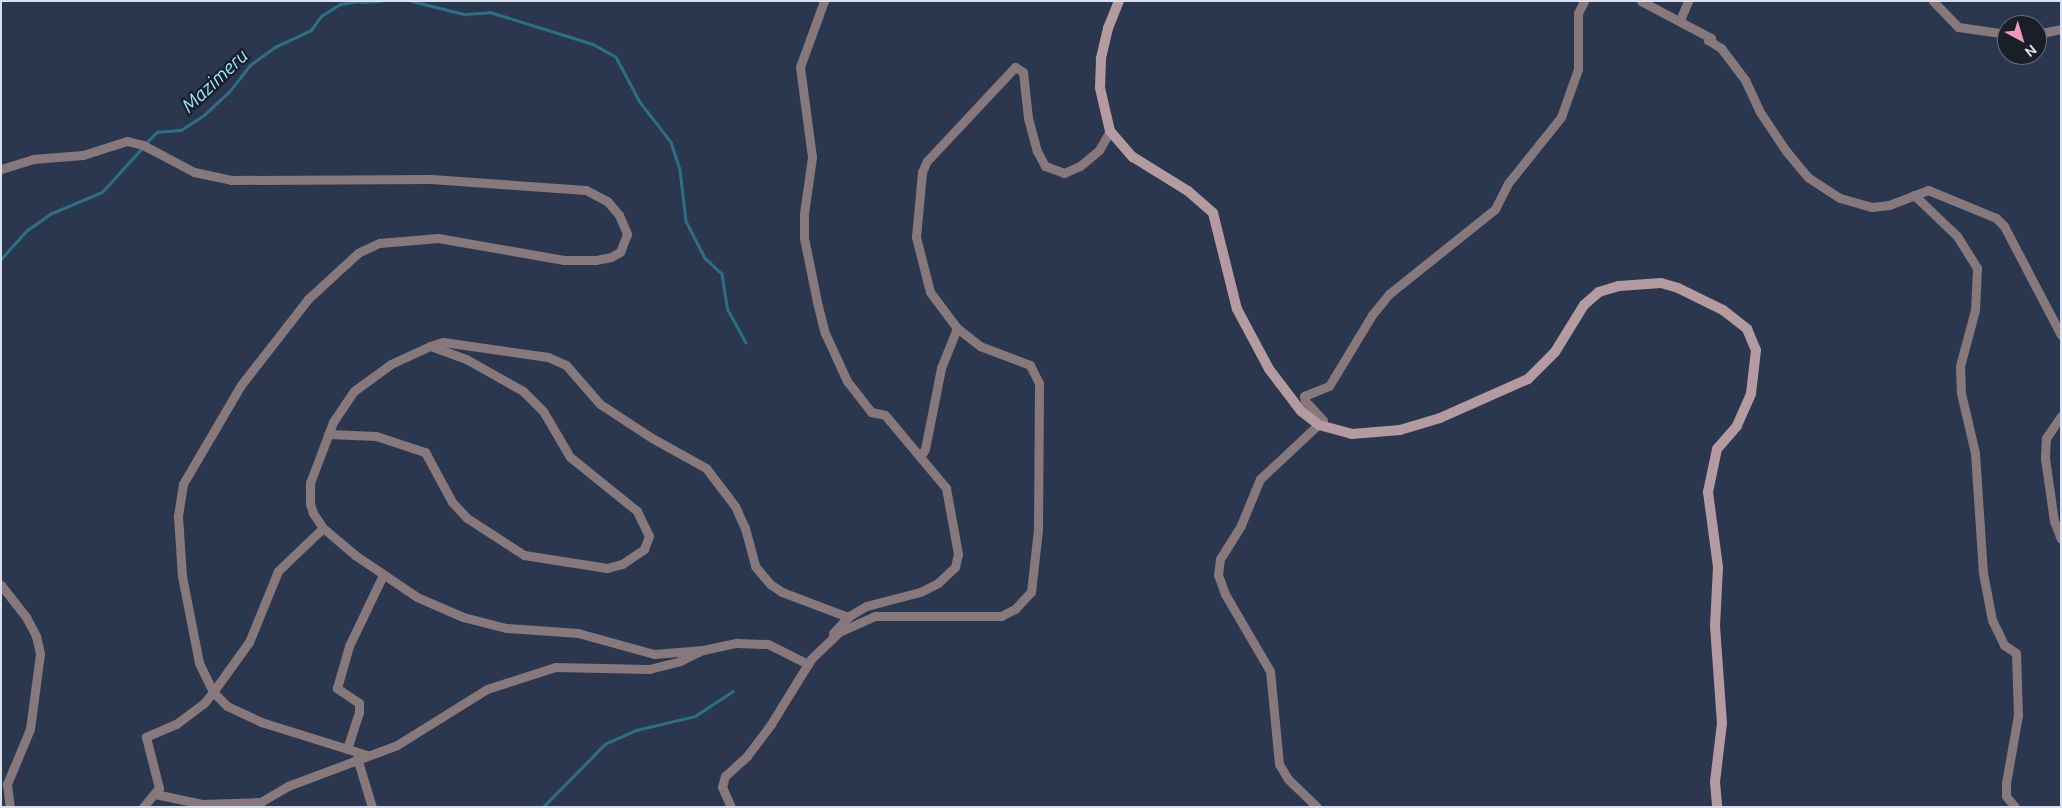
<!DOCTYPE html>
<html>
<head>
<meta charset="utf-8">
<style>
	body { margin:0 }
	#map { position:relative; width:2062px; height:808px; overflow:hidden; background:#2b374e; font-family:Ubuntu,sans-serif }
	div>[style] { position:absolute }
	.stream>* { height:2.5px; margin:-1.25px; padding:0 1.25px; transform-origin:1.25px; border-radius:1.25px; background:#2d7083 }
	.minor>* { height:9px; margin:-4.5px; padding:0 4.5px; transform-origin:4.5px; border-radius:4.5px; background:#87787b }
	.secondary>* { height:10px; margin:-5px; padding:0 5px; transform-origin:5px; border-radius:5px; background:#b49ba0 }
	span { translate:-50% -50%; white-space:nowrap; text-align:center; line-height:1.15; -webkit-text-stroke:4.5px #191e29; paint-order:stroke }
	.water-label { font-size:19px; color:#99e6ff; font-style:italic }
	.frame { position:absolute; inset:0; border:2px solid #d9e0ef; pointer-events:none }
	.north { position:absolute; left:1997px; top:15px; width:50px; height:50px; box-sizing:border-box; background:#191e29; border:1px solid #666c78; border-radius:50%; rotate:141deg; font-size:14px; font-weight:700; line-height:20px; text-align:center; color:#d9e0ef }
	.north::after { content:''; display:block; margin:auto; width:18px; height:22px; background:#f09ab7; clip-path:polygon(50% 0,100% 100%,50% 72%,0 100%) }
</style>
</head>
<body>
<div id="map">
	<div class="stream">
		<div style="left:412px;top:1px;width:54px;rotate:14deg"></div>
		<div style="left:464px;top:14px;width:26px;rotate:-4deg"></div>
		<div style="left:490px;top:12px;width:108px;rotate:17.3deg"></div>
		<div style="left:593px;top:44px;width:26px;rotate:29deg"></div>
		<div style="left:616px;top:57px;width:51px;rotate:61.9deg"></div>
		<div style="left:640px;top:102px;width:51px;rotate:52.2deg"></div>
		<div style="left:671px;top:142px;width:29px;rotate:72deg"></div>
		<div style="left:680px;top:170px;width:51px;rotate:83.3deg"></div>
		<div style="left:686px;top:221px;width:42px;rotate:62.8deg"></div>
		<div style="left:705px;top:258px;width:23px;rotate:43deg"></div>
		<div style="left:722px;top:274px;width:36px;rotate:81deg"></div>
		<div style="left:728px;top:310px;width:37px;rotate:61deg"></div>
		<div style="left:360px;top:2px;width:21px;rotate:-3deg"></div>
		<div style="left:146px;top:143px;width:16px;rotate:-45deg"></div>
		<div style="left:157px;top:132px;width:24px;rotate:-5deg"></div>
		<div style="left:181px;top:130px;width:27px;rotate:-33deg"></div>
		<div style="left:204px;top:115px;width:34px;rotate:-43deg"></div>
		<div style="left:229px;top:92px;width:34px;rotate:-52deg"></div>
		<div style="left:250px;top:65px;width:31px;rotate:-36deg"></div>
		<div style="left:275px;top:47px;width:40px;rotate:-25deg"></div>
		<div style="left:311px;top:30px;width:17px;rotate:-54deg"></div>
		<div style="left:321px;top:16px;width:22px;rotate:-32deg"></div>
		<div style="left:340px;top:4px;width:20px;rotate:-9deg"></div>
		<div style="left:1px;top:259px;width:38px;rotate:-48deg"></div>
		<div style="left:26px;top:231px;width:29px;rotate:-35deg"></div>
		<div style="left:50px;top:214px;width:56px;rotate:-22.9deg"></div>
		<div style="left:102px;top:192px;width:61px;rotate:-47.7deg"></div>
		<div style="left:543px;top:807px;width:88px;rotate:-45.5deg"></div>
		<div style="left:605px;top:744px;width:34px;rotate:-24deg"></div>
		<div style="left:636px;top:730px;width:61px;rotate:-13.3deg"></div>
		<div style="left:695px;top:716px;width:45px;rotate:-33.3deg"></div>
	</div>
	<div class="minor">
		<div style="left:824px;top:1px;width:70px;rotate:110deg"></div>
		<div style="left:800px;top:67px;width:91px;rotate:82.4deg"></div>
		<div style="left:812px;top:157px;width:58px;rotate:98deg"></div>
		<div style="left:804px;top:214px;width:24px;rotate:90deg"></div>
		<div style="left:804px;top:238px;width:65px;rotate:78.5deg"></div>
		<div style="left:817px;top:302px;width:32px;rotate:76deg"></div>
		<div style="left:825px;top:333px;width:53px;rotate:65.4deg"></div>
		<div style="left:847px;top:381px;width:39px;rotate:52deg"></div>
		<div style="left:871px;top:412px;width:14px;rotate:12deg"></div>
		<div style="left:885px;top:415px;width:95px;rotate:50.1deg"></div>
		<div style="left:946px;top:488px;width:67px;rotate:79.7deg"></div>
		<div style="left:958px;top:554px;width:13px;rotate:103deg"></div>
		<div style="left:955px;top:567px;width:23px;rotate:137deg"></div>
		<div style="left:938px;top:583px;width:20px;rotate:153deg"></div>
		<div style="left:920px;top:592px;width:56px;rotate:165.5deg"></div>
		<div style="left:866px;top:606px;width:21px;rotate:149deg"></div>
		<div style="left:848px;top:617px;width:22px;rotate:133deg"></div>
		<div style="left:1641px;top:1px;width:79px;rotate:27.9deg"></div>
		<div style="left:1711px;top:38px;width:4px;rotate:146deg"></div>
		<div style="left:1708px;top:40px;width:15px;rotate:32deg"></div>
		<div style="left:1721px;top:48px;width:40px;rotate:53deg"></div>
		<div style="left:1745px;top:80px;width:35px;rotate:65deg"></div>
		<div style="left:1760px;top:112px;width:47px;rotate:56.3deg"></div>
		<div style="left:1786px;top:151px;width:35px;rotate:50deg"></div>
		<div style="left:1809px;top:178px;width:37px;rotate:33deg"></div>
		<div style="left:1840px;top:198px;width:33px;rotate:16deg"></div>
		<div style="left:1872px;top:207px;width:17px;rotate:-7deg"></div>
		<div style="left:1889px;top:205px;width:42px;rotate:-21deg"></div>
		<div style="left:1928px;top:190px;width:74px;rotate:22.4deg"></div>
		<div style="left:1996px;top:218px;width:11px;rotate:45deg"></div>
		<div style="left:2004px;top:226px;width:123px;rotate:62.4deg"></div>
		<div style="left:1933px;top:1px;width:36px;rotate:46deg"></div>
		<div style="left:1958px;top:27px;width:49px;rotate:8.1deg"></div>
		<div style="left:1680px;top:20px;width:21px;rotate:-67deg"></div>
		<div style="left:2037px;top:34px;width:25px;rotate:-12deg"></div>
		<div style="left:1px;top:169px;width:34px;rotate:-17deg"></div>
		<div style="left:33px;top:159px;width:50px;rotate:-4.6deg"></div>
		<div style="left:83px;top:155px;width:46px;rotate:-17.7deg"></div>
		<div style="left:127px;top:141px;width:16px;rotate:14deg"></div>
		<div style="left:143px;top:145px;width:58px;rotate:27.9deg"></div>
		<div style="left:194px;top:172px;width:38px;rotate:12deg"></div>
		<div style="left:231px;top:180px;width:200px;rotate:-0.3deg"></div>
		<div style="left:431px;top:179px;width:155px;rotate:4.1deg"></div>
		<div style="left:586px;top:190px;width:24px;rotate:28deg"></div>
		<div style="left:607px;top:201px;width:18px;rotate:49deg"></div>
		<div style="left:619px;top:215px;width:21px;rotate:67deg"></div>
		<div style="left:627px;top:234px;width:19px;rotate:111deg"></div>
		<div style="left:620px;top:252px;width:10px;rotate:151deg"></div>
		<div style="left:611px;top:257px;width:16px;rotate:169deg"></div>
		<div style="left:595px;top:260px;width:31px;rotate:180deg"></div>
		<div style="left:564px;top:260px;width:128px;rotate:-170.1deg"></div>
		<div style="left:438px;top:238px;width:59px;rotate:175.2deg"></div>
		<div style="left:379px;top:243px;width:23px;rotate:155deg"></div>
		<div style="left:358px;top:253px;width:68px;rotate:137.4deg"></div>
		<div style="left:308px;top:299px;width:109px;rotate:127.9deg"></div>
		<div style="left:241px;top:385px;width:115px;rotate:120.4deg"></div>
		<div style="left:183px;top:484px;width:32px;rotate:99deg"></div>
		<div style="left:178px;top:516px;width:60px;rotate:86.2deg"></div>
		<div style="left:182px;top:576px;width:89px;rotate:78.9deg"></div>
		<div style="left:199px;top:663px;width:32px;rotate:64deg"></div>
		<div style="left:213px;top:692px;width:14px;rotate:129deg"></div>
		<div style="left:204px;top:703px;width:35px;rotate:143deg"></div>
		<div style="left:176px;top:724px;width:33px;rotate:157deg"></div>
		<div style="left:146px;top:737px;width:53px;rotate:75.7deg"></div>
		<div style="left:159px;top:788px;width:25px;rotate:130deg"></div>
		<div style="left:1914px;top:195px;width:59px;rotate:43.6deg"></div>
		<div style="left:1957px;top:236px;width:38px;rotate:58deg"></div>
		<div style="left:1977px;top:268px;width:42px;rotate:92.7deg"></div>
		<div style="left:1975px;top:310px;width:58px;rotate:105deg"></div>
		<div style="left:1960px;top:366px;width:27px;rotate:88deg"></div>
		<div style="left:1961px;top:393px;width:62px;rotate:76.9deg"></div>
		<div style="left:1975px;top:453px;width:120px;rotate:86.2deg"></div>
		<div style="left:1983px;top:573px;width:48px;rotate:79.2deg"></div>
		<div style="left:1992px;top:620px;width:28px;rotate:64deg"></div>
		<div style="left:2004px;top:645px;width:14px;rotate:34deg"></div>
		<div style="left:2016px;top:653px;width:62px;rotate:88.2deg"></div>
		<div style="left:2018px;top:715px;width:69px;rotate:100deg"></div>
		<div style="left:2006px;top:783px;width:13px;rotate:90deg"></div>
		<div style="left:2006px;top:796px;width:14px;rotate:51deg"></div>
		<div style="left:2061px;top:416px;width:27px;rotate:124deg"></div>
		<div style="left:2046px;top:438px;width:20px;rotate:93deg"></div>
		<div style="left:2045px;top:458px;width:64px;rotate:81.9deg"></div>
		<div style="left:2054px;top:521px;width:19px;rotate:69deg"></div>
		<div style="left:328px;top:434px;width:48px;rotate:2.4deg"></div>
		<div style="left:376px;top:436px;width:52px;rotate:18.1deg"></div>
		<div style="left:425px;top:452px;width:57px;rotate:61.6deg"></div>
		<div style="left:452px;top:502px;width:22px;rotate:47deg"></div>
		<div style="left:467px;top:518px;width:68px;rotate:33deg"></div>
		<div style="left:524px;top:555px;width:84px;rotate:8.9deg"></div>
		<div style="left:607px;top:568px;width:16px;rotate:-15deg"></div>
		<div style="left:622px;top:564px;width:27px;rotate:-34deg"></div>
		<div style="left:644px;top:549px;width:14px;rotate:-69deg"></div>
		<div style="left:649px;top:536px;width:28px;rotate:-116deg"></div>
		<div style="left:637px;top:511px;width:86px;rotate:-141.1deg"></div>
		<div style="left:570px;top:457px;width:53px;rotate:-120.4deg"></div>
		<div style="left:543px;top:411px;width:28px;rotate:-135deg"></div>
		<div style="left:523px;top:391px;width:65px;rotate:-150.7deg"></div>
		<div style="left:466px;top:359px;width:38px;rotate:-160deg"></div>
		<div style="left:920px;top:457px;width:9px;rotate:-58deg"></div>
		<div style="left:925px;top:449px;width:83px;rotate:-78.8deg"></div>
		<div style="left:941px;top:368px;width:43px;rotate:-68.2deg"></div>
		<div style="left:323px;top:528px;width:62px;rotate:136.3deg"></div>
		<div style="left:278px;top:571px;width:77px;rotate:112.2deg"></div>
		<div style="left:249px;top:642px;width:62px;rotate:125.8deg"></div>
		<div style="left:213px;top:692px;width:20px;rotate:45deg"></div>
		<div style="left:227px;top:706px;width:38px;rotate:25deg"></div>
		<div style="left:261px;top:722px;width:111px;rotate:17.3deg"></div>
		<div style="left:1px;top:585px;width:41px;rotate:52deg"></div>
		<div style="left:26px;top:617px;width:21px;rotate:62deg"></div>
		<div style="left:36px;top:636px;width:18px;rotate:77deg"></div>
		<div style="left:40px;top:654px;width:76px;rotate:97.6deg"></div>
		<div style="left:30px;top:729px;width:60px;rotate:112.7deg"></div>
		<div style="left:7px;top:784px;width:23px;rotate:83deg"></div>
		<div style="left:703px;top:650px;width:49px;rotate:175.3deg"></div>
		<div style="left:654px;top:654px;width:79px;rotate:-164.6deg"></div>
		<div style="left:578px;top:633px;width:72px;rotate:-176deg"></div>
		<div style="left:506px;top:628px;width:44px;rotate:-165.7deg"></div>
		<div style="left:463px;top:617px;width:50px;rotate:-156.5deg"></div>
		<div style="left:417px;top:597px;width:75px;rotate:-145.9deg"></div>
		<div style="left:355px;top:555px;width:42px;rotate:-139.8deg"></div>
		<div style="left:323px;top:528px;width:18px;rotate:-124deg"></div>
		<div style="left:313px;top:513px;width:9px;rotate:-108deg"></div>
		<div style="left:310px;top:504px;width:21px;rotate:-90deg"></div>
		<div style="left:310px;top:483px;width:65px;rotate:-69.3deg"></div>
		<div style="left:333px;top:422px;width:37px;rotate:-56deg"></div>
		<div style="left:354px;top:391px;width:46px;rotate:-36.1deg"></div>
		<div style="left:391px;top:364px;width:43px;rotate:-24.8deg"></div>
		<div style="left:430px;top:346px;width:14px;rotate:-17deg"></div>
		<div style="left:443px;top:342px;width:106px;rotate:8.1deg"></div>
		<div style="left:548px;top:357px;width:20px;rotate:24deg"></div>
		<div style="left:566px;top:365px;width:52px;rotate:48.9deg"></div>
		<div style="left:600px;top:404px;width:62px;rotate:33.2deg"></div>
		<div style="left:652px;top:438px;width:62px;rotate:29.1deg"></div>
		<div style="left:706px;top:468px;width:48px;rotate:52.7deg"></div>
		<div style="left:735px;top:506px;width:24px;rotate:66deg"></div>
		<div style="left:745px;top:528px;width:39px;rotate:75deg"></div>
		<div style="left:755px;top:566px;width:23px;rotate:50deg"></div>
		<div style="left:770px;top:584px;width:14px;rotate:34deg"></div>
		<div style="left:782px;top:592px;width:71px;rotate:20.7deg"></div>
		<div style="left:347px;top:749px;width:38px;rotate:-72deg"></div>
		<div style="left:359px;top:713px;width:10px;rotate:-90deg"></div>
		<div style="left:359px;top:703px;width:27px;rotate:-146deg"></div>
		<div style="left:337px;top:688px;width:44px;rotate:-74.1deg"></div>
		<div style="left:349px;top:646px;width:79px;rotate:-64.4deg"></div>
		<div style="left:357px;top:758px;width:51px;rotate:73deg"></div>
		<div style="left:155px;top:794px;width:48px;rotate:12deg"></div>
		<div style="left:202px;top:804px;width:56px;rotate:-2deg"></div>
		<div style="left:252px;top:807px;width:42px;rotate:-30.3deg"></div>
		<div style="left:288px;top:786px;width:116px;rotate:-20.6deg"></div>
		<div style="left:397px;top:745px;width:106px;rotate:-31.9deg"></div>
		<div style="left:487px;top:689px;width:71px;rotate:-17.9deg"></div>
		<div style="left:555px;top:667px;width:94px;rotate:1.2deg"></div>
		<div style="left:649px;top:669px;width:32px;rotate:-14deg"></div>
		<div style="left:680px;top:661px;width:25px;rotate:-26deg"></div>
		<div style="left:703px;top:650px;width:35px;rotate:-12deg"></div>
		<div style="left:737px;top:643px;width:31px;rotate:2deg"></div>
		<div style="left:768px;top:644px;width:45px;rotate:26.6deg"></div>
		<div style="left:731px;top:807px;width:22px;rotate:-114deg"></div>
		<div style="left:722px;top:787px;width:11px;rotate:-75deg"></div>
		<div style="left:725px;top:776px;width:30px;rotate:-42deg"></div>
		<div style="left:747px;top:756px;width:40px;rotate:-53deg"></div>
		<div style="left:771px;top:724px;width:76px;rotate:-58.4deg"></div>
		<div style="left:811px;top:659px;width:39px;rotate:-44deg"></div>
		<div style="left:839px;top:632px;width:39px;rotate:-24deg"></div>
		<div style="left:875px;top:616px;width:126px"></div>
		<div style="left:1001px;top:616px;width:16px;rotate:-27deg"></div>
		<div style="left:1015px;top:609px;width:23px;rotate:-47deg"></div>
		<div style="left:1031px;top:592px;width:62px;rotate:-83.6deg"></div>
		<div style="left:1038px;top:530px;width:147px;rotate:-89.6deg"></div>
		<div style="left:1039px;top:383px;width:20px;rotate:-117deg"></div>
		<div style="left:1030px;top:365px;width:53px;rotate:-159.2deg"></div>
		<div style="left:980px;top:346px;width:29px;rotate:-142deg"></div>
		<div style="left:957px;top:328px;width:45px;rotate:-126.9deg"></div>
		<div style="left:930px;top:292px;width:57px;rotate:-104.3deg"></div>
		<div style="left:916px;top:237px;width:65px;rotate:-84.7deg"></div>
		<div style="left:922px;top:172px;width:12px;rotate:-66deg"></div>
		<div style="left:927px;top:161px;width:129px;rotate:-46.9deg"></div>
		<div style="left:1015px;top:67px;width:9px;rotate:32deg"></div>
		<div style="left:1023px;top:72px;width:46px;rotate:83.8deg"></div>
		<div style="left:1028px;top:118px;width:34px;rotate:75deg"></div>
		<div style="left:1037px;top:151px;width:17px;rotate:62deg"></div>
		<div style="left:1045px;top:166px;width:20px;rotate:20deg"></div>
		<div style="left:1064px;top:173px;width:17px;rotate:-24deg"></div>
		<div style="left:1080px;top:166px;width:25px;rotate:-40deg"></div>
		<div style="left:1099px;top:150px;width:22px;rotate:-60deg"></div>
		<div style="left:1317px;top:807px;width:40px;rotate:-136deg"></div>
		<div style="left:1288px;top:779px;width:17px;rotate:-121deg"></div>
		<div style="left:1279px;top:764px;width:93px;rotate:-95.5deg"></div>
		<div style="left:1270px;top:671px;width:89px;rotate:-120.3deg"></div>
		<div style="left:1225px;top:594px;width:20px;rotate:-110deg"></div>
		<div style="left:1218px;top:575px;width:16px;rotate:-83deg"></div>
		<div style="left:1220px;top:559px;width:40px;rotate:-58deg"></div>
		<div style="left:1241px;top:525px;width:50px;rotate:-67.6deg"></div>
		<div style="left:1260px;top:479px;width:86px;rotate:-43.1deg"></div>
		<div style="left:1323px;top:420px;width:26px;rotate:-133deg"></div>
		<div style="left:1305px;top:401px;width:5px;rotate:-101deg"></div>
		<div style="left:1304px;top:396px;width:27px;rotate:-22deg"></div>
		<div style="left:1329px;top:386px;width:83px;rotate:-58.8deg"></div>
		<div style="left:1372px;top:315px;width:27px;rotate:-51deg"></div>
		<div style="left:1389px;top:294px;width:136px;rotate:-38.7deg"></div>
		<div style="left:1495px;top:209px;width:30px;rotate:-63deg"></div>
		<div style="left:1509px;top:182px;width:83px;rotate:-51.3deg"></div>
		<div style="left:1561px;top:117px;width:51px;rotate:-70.5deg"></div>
		<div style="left:1578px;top:69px;width:56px;rotate:-90deg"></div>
		<div style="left:1578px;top:13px;width:13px;rotate:-63deg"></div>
	</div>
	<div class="secondary">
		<div style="left:1119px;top:1px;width:29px;rotate:112deg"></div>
		<div style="left:1108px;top:28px;width:32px;rotate:103deg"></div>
		<div style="left:1101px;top:59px;width:29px;rotate:92deg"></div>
		<div style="left:1100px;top:88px;width:44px;rotate:76.9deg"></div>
		<div style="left:1110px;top:131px;width:35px;rotate:49deg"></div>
		<div style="left:1133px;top:157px;width:65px;rotate:31.7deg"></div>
		<div style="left:1188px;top:191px;width:33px;rotate:41deg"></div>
		<div style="left:1213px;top:213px;width:99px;rotate:76deg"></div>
		<div style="left:1237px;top:309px;width:68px;rotate:61.9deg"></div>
		<div style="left:1269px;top:369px;width:53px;rotate:52.7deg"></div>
		<div style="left:1301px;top:411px;width:23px;rotate:38deg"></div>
		<div style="left:1319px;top:425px;width:34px;rotate:15deg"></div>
		<div style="left:1352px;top:434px;width:48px;rotate:-4.8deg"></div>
		<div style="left:1400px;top:430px;width:42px;rotate:-16.7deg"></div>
		<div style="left:1440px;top:418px;width:96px;rotate:-23.9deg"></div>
		<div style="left:1528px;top:379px;width:38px;rotate:-45deg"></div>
		<div style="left:1555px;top:352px;width:55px;rotate:-58.3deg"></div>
		<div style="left:1584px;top:305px;width:20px;rotate:-41deg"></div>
		<div style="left:1599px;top:292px;width:21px;rotate:-17deg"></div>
		<div style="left:1619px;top:286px;width:42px;rotate:-4.1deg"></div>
		<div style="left:1661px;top:283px;width:18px;rotate:16deg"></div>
		<div style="left:1678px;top:288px;width:50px;rotate:26.1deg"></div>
		<div style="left:1723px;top:310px;width:31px;rotate:38deg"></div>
		<div style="left:1747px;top:329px;width:23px;rotate:67deg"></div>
		<div style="left:1756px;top:350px;width:44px;rotate:96.5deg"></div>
		<div style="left:1751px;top:394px;width:35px;rotate:114deg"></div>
		<div style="left:1737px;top:426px;width:30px;rotate:131deg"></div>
		<div style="left:1717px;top:449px;width:44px;rotate:101.8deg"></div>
		<div style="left:1708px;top:492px;width:76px;rotate:82.4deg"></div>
		<div style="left:1718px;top:567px;width:59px;rotate:92.9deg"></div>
		<div style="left:1715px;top:626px;width:97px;rotate:85.9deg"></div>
		<div style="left:1722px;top:723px;width:59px;rotate:96.8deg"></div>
		<div style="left:1715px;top:782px;width:25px;rotate:85deg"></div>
	</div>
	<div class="water-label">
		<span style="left:215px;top:81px;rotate:-43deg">Mazimeru</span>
	</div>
	<div class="frame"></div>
	<div class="north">N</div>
</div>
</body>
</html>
